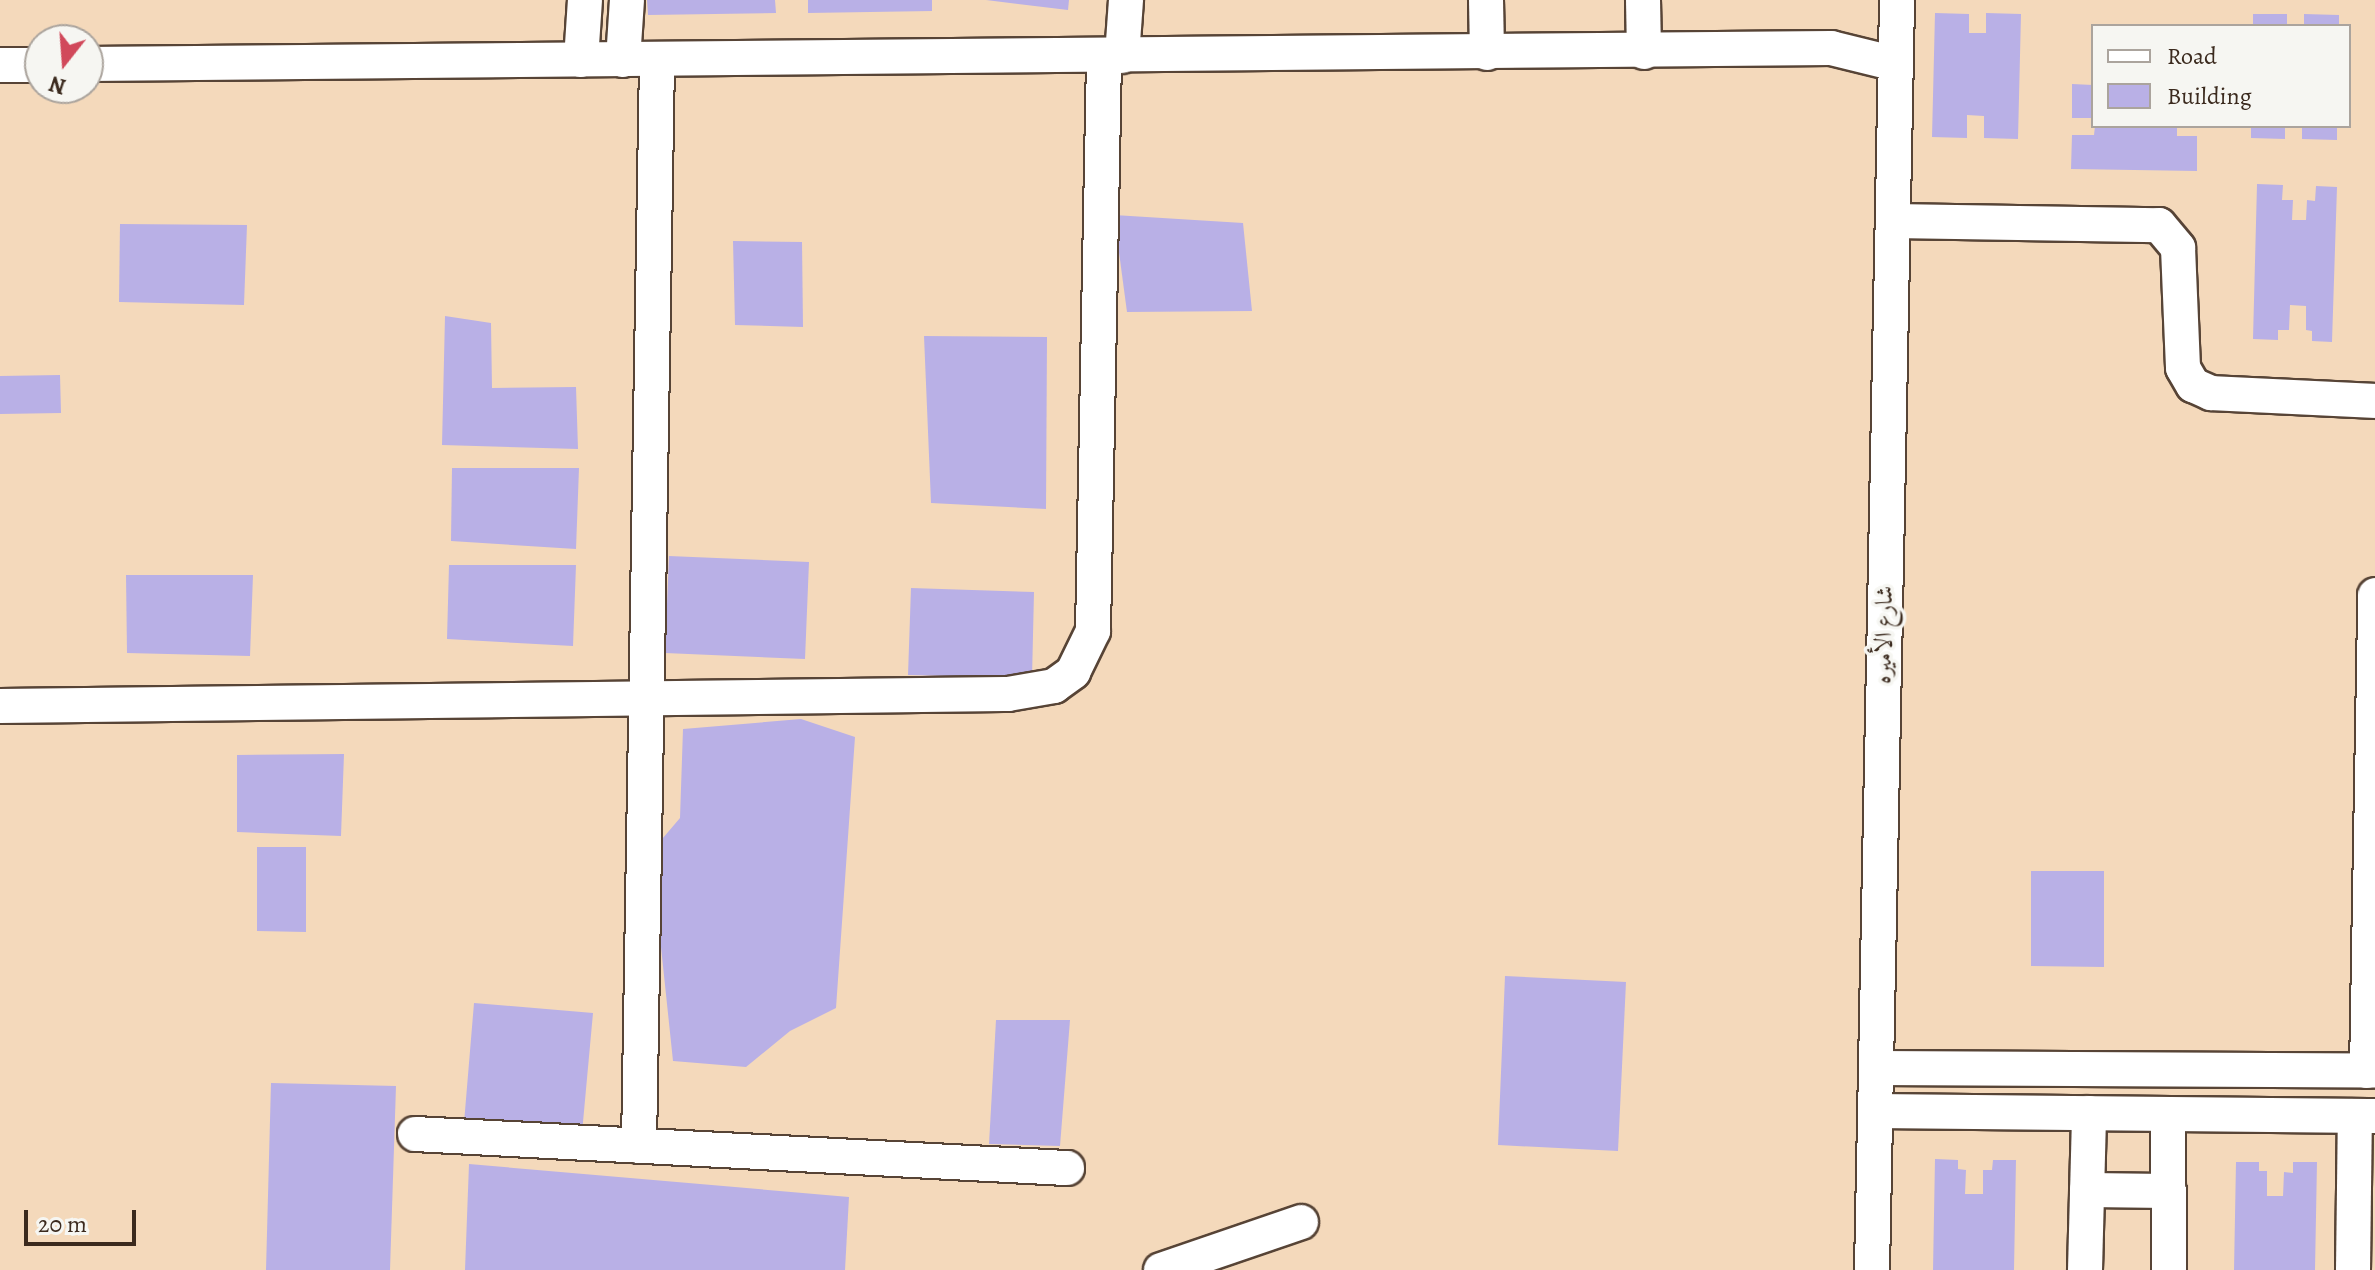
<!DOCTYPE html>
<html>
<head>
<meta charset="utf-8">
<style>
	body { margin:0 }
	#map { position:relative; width:2375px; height:1270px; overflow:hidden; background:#f4d9bb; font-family:Alegreya,Amiri,serif }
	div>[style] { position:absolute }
	.building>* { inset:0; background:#b9b0e6 }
	.roads { filter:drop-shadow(2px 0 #574436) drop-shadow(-2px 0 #574436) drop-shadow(0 2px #574436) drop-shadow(0 -2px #574436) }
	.street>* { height:34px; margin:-17px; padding:0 17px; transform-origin:17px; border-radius:17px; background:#fff }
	span { translate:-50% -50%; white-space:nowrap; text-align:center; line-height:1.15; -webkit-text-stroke:7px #f6f6f2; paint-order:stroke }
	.street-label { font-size:24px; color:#3b2a1e }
	.legend { position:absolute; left:2091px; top:24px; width:260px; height:104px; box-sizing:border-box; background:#f6f6f2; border:2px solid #aba49d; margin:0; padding:10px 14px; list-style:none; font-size:24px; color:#3b2a1e }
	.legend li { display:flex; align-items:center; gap:16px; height:40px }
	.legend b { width:40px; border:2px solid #aba49d }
	.north { position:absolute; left:24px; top:24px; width:80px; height:80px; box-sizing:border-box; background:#f6f6f2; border:2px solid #aba49d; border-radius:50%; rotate:197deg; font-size:22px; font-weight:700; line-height:32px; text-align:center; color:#3b2a1e }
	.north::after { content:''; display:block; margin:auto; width:28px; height:36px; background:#d1495b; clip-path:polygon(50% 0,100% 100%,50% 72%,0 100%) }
	.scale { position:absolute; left:24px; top:1210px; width:112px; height:36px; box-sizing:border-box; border:4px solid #3b2a1e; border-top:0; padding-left:10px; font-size:24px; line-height:28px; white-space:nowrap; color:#3b2a1e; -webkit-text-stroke:6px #f6f6f2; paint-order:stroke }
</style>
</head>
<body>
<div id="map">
	<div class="building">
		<div style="clip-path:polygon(647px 0,775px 0,776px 13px,648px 15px)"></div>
		<div style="clip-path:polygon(808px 0,932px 0,932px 11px,808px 13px)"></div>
		<div style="clip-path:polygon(986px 0,1069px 0,1068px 10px)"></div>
		<div style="clip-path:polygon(1935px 13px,1969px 14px,1969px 33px,1986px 33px,1986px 13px,2021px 14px,2018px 139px,1984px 138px,1984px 116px,1967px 115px,1967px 138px,1932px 137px)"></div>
		<div style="clip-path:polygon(2253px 14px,2287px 14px,2287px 26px,2253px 26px)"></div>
		<div style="clip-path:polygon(2304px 14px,2339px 15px,2339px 26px,2304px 26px)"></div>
		<div style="clip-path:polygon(2072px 84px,2093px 85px,2093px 118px,2072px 118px)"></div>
		<div style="clip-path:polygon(2095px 126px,2177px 126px,2177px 136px,2197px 136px,2197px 171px,2071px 169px,2072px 135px,2094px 135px)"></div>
		<div style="clip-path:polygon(2251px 126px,2285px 126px,2285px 139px,2251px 138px)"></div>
		<div style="clip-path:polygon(2302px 126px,2337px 126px,2337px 140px,2302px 139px)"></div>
		<div style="clip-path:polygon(2257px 184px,2283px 185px,2282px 200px,2293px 200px,2292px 220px,2306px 220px,2307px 200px,2315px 201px,2316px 186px,2337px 187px,2332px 342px,2312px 341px,2312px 331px,2306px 330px,2306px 306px,2290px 305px,2289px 330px,2278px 330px,2278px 340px,2253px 339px)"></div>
		<div style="clip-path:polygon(1114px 215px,1243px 223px,1252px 311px,1127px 312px)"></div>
		<div style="clip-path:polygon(120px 224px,247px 225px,244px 305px,119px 302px)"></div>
		<div style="clip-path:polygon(733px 241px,802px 242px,803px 327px,735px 325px)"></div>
		<div style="clip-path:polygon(445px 316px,491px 323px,492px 388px,576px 387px,578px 449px,442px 445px)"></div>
		<div style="clip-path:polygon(924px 336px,1047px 337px,1046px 509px,931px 503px)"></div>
		<div style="clip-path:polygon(60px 375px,61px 413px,0 414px,0 376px)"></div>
		<div style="clip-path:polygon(452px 468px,579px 468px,576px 549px,451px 541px)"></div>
		<div style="clip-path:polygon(669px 556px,809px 562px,805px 659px,665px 653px)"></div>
		<div style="clip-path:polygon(449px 565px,576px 565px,573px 646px,447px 639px)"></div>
		<div style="clip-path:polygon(126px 575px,253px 575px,250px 656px,127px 653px)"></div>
		<div style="clip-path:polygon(911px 588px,1034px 592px,1032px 678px,908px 675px)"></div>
		<div style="clip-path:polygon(801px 719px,855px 737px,836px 1008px,790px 1031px,746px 1067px,673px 1061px,651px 852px,680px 818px,683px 729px)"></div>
		<div style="clip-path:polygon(344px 754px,341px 836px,237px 832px,237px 755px)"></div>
		<div style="clip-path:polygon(257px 847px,306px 847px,306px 932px,257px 931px)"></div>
		<div style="clip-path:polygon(2031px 871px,2104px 871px,2104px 967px,2031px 966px)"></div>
		<div style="clip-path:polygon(1505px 976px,1626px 982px,1618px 1151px,1498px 1145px)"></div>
		<div style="clip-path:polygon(474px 1003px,593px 1013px,582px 1133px,464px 1123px)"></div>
		<div style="clip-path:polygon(996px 1020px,1070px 1020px,1060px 1146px,989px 1144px)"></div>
		<div style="clip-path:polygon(271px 1083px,396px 1086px,390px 1270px,266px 1270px)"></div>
		<div style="clip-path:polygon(1935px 1159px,1958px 1160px,1958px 1169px,1966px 1170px,1965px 1194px,1983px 1194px,1983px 1170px,1992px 1170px,1993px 1160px,2016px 1160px,2014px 1270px,1933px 1270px)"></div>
		<div style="clip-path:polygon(2236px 1162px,2259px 1162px,2259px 1171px,2267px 1171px,2267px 1196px,2283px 1196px,2284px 1172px,2293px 1173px,2293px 1162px,2317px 1162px,2315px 1270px,2234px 1270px)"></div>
		<div style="clip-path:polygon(469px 1164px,849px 1197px,845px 1270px,465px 1270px)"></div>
	</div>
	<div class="roads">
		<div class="street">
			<div style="left:1486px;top:0;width:53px;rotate:88.9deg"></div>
			<div style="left:1643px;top:0;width:52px;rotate:88.9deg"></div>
			<div style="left:1122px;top:56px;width:56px;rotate:-85.9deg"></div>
			<div style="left:581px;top:60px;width:60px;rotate:-86.2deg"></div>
			<div style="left:623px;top:60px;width:60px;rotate:-86.2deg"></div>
			<div style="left:88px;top:64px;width:1743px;rotate:-0.53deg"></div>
			<div style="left:1831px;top:48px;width:67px;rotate:13.8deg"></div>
			<div style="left:0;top:65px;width:40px"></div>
			<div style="left:1893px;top:221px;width:266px;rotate:0.9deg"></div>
			<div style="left:2159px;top:225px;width:30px;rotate:50deg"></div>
			<div style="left:2178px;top:248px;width:120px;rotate:87.6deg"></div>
			<div style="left:2183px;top:368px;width:20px;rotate:60deg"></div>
			<div style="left:2193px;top:385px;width:20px;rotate:24deg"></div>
			<div style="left:2211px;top:393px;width:164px;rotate:2.8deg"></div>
			<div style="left:0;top:706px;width:1008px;rotate:-0.68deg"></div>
			<div style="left:1008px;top:694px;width:47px;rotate:-9.9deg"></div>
			<div style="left:1054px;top:686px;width:24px;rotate:-36deg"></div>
			<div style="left:1073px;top:672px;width:46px;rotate:-64deg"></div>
			<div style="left:1093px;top:631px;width:575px;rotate:-88.9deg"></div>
			<div style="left:1876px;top:1068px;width:499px;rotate:0.3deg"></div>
			<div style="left:2367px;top:1071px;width:476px;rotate:-89deg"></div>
			<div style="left:1875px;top:1111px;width:500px;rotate:0.57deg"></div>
			<div style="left:2168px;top:1114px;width:156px;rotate:89.6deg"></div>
			<div style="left:415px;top:1134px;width:653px;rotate:2.99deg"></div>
			<div style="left:639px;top:1146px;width:1086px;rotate:-89.05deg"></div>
			<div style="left:2087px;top:1190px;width:82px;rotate:0.7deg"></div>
			<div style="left:1161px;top:1270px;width:148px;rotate:-18.9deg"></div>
			<div style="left:1872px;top:1270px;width:1270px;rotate:-88.87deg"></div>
			<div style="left:2085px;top:1270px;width:157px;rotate:-88.5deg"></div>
			<div style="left:2353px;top:1270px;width:154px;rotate:-89.3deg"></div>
		</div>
	</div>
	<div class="street-label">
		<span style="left:1884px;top:635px;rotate:-89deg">شارع الأميره</span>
	</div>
	<ul class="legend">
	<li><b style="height:10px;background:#fff"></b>Road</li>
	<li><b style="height:22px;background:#b9b0e6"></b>Building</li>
	</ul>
	<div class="north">N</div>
	<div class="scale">20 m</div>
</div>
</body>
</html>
